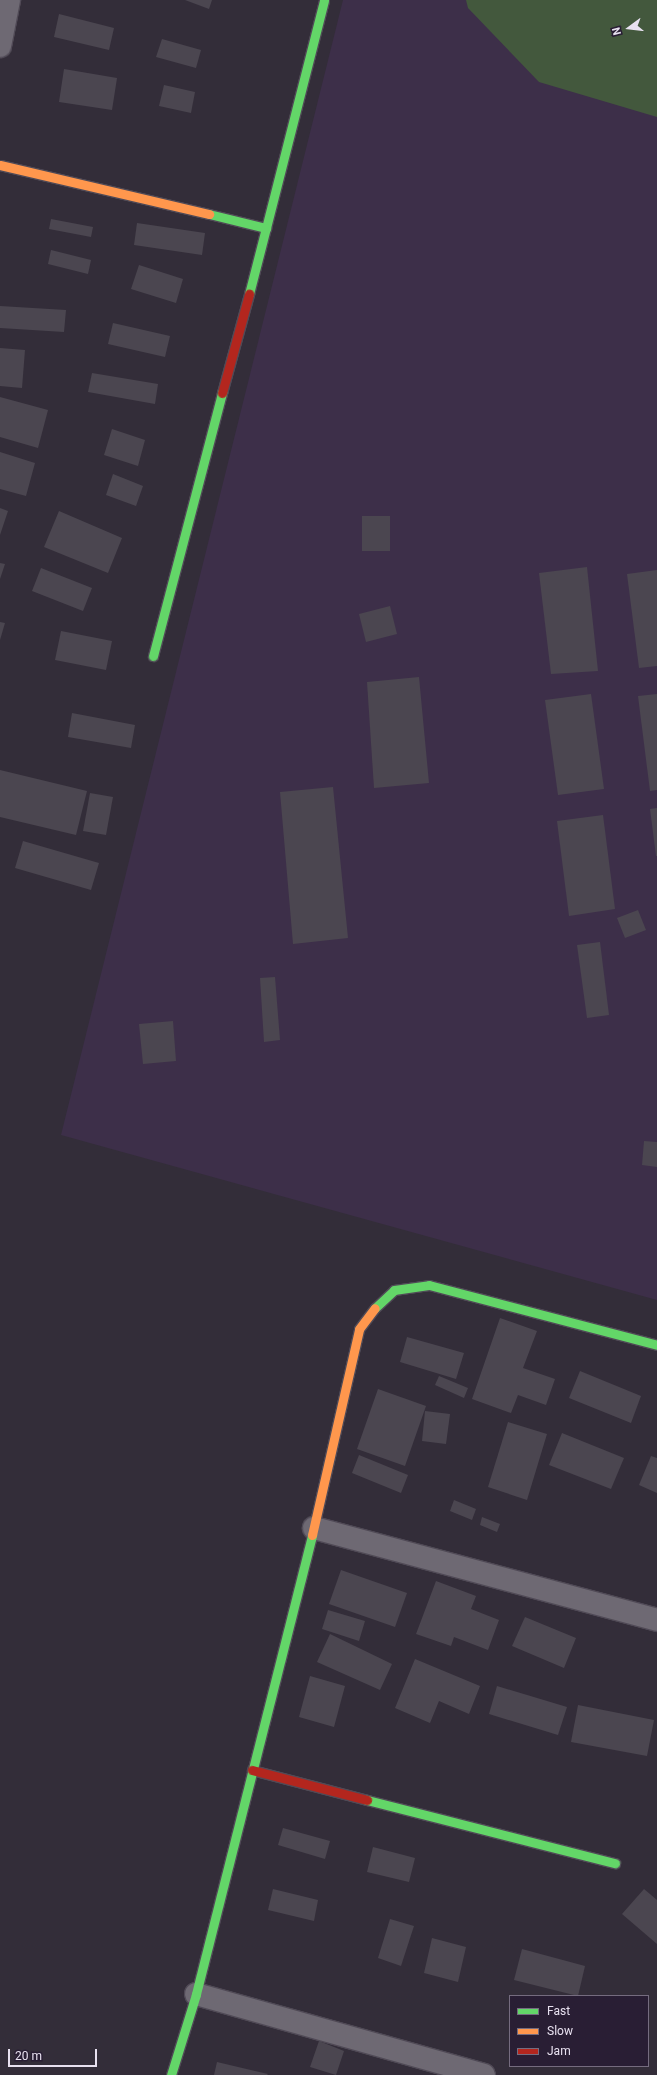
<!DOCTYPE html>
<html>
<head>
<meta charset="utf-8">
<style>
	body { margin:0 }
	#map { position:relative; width:657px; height:2075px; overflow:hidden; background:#332d39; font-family:Roboto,sans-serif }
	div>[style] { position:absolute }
	.built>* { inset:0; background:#3d2f49 }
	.green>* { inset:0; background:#43583d }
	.building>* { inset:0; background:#4b4650 }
	.roads { filter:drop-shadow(1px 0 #504a56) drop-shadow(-1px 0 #504a56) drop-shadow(0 1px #504a56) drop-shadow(0 -1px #504a56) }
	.street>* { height:22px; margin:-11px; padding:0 11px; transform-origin:11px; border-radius:11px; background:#6e6973 }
	.fast>* { height:9px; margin:-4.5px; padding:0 4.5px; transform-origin:4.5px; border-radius:4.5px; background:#63d668 }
	.slow>* { height:9px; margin:-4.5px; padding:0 4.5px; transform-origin:4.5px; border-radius:4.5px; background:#ff974d }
	.jam>* { height:9px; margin:-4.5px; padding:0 4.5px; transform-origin:4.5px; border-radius:4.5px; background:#b3261e }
	span { translate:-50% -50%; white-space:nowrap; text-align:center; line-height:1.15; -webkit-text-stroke:3px #291e34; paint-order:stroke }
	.legend { position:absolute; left:509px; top:1995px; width:140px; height:72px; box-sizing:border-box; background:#291e34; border:1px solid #756c7f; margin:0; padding:5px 7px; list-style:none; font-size:12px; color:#e8e1f0 }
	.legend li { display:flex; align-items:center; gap:8px; height:20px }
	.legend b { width:20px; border:1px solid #756c7f }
	.north { position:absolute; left:609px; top:8px; width:40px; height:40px; -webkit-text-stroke:3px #291e34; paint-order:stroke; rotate:255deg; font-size:11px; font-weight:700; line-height:16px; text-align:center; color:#e8e1f0 }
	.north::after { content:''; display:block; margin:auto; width:14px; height:18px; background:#e8e1f0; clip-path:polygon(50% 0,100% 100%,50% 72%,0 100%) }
	.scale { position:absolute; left:8px; top:2049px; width:89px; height:18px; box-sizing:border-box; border:2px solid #e8e1f0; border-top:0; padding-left:5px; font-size:12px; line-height:14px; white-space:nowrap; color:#e8e1f0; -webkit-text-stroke:3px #291e34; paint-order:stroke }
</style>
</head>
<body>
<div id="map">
	<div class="built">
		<div style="clip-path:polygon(343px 0,657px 0,657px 1300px,61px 1135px)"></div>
	</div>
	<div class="green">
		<div style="clip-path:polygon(466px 0,657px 0,657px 117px,539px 82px,468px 8px)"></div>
	</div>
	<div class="building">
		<div style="clip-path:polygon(185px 0,212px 0,209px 9px)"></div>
		<div style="clip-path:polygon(59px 14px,114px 28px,109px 50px,54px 37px)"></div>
		<div style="clip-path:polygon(162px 39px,201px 50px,196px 68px,156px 57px)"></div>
		<div style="clip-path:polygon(64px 69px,117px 78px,112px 110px,59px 102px)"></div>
		<div style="clip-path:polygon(164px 85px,195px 92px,191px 113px,159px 106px)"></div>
		<div style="clip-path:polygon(51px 219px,93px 227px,91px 237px,49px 229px)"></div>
		<div style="clip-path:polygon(137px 223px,205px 233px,202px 255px,134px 245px)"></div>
		<div style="clip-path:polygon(51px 250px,91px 260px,88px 274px,48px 264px)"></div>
		<div style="clip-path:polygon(139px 265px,183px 279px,176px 303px,131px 289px)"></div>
		<div style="clip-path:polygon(0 306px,66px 310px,64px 332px,0 328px)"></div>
		<div style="clip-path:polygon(113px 323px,170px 336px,165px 357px,108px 344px)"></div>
		<div style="clip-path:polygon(0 348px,25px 350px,22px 388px,0 386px)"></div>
		<div style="clip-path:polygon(92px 373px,158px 384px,155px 404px,88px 392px)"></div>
		<div style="clip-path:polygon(0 397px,48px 410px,38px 448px,0 437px)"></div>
		<div style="clip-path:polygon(112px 429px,145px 440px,138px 466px,104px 455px)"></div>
		<div style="clip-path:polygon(0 452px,35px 463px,26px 496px,0 489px)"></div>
		<div style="clip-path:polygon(113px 474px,143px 486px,136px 506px,106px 495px)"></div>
		<div style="clip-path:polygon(0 508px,8px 511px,0 535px)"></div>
		<div style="clip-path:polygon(59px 511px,122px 538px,108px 573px,44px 547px)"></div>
		<div style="clip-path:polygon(362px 516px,390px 516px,390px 551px,362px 551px)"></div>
		<div style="clip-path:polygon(0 563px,5px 564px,0 579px)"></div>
		<div style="clip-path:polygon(587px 567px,598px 671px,551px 674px,539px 573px)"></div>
		<div style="clip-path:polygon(41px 568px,92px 588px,83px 611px,32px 591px)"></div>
		<div style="clip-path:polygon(657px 570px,657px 666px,639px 668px,627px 574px)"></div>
		<div style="clip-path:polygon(390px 606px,397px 634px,366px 642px,359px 614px)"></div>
		<div style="clip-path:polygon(0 622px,5px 623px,0 640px)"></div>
		<div style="clip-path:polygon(61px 631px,112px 641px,106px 670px,55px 660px)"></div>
		<div style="clip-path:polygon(419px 677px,429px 783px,374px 788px,367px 682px)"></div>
		<div style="clip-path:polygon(591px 694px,604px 789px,558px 795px,545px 700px)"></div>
		<div style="clip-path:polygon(657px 694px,657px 790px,650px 791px,638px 696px)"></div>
		<div style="clip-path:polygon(72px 713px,135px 725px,131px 748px,68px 737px)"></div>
		<div style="clip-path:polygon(0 770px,87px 791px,76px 835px,0 817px)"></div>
		<div style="clip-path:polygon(333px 787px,348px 938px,293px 944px,280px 792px)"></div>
		<div style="clip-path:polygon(90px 793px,113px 797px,106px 835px,83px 831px)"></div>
		<div style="clip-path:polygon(657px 808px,657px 856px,656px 856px,650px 809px)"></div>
		<div style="clip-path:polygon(603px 815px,615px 909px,569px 916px,557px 821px)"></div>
		<div style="clip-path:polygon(23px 841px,99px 863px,91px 890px,15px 868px)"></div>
		<div style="clip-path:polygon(638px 910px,646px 930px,625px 938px,617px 918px)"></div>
		<div style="clip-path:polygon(600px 942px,609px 1015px,587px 1018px,577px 945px)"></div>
		<div style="clip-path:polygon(275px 977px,280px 1040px,264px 1042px,260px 978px)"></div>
		<div style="clip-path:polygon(173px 1021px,176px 1061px,143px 1064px,139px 1024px)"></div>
		<div style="clip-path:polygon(644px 1141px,657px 1142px,657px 1167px,642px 1165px)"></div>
		<div style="clip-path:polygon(500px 1318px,537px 1331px,523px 1368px,555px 1379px,546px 1405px,518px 1395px,511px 1413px,472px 1399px)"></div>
		<div style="clip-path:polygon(407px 1337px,464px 1353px,456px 1379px,400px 1362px)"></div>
		<div style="clip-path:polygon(580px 1371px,641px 1396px,631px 1423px,569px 1398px)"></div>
		<div style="clip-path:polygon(439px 1376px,468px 1388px,464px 1398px,435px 1385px)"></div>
		<div style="clip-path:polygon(378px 1389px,426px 1406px,405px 1466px,357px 1449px)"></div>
		<div style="clip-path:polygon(425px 1411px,450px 1414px,446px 1444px,422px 1441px)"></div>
		<div style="clip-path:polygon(508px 1422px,547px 1434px,527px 1500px,488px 1487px)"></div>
		<div style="clip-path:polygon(562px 1433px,624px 1458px,611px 1489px,549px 1465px)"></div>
		<div style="clip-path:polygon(359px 1455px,408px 1475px,401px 1493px,352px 1473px)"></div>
		<div style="clip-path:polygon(651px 1456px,657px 1458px,657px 1493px,639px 1485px)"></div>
		<div style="clip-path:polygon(454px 1500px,476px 1509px,472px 1520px,450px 1511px)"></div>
		<div style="clip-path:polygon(482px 1517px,500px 1524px,497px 1532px,480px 1525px)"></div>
		<div style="clip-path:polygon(341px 1570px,407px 1593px,395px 1627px,329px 1604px)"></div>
		<div style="clip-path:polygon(436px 1581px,476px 1596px,471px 1609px,499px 1620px,488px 1650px,454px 1637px,451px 1646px,416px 1634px)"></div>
		<div style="clip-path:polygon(328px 1610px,365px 1621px,359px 1641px,322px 1629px)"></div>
		<div style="clip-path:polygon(525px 1617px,576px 1638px,564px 1668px,512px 1646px)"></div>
		<div style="clip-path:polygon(330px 1634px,392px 1664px,380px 1690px,317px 1662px)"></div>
		<div style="clip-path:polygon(415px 1659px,480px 1686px,469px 1714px,439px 1701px,430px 1723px,395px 1708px)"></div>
		<div style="clip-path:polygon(310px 1676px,345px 1686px,334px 1727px,299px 1717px)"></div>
		<div style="clip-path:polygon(497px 1686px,567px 1707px,558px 1735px,489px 1714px)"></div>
		<div style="clip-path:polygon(578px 1705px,654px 1720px,647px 1756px,571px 1742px)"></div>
		<div style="clip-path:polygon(283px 1828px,330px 1841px,325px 1859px,278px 1845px)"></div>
		<div style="clip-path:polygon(373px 1847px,415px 1858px,409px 1882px,367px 1872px)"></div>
		<div style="clip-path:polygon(273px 1889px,318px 1900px,314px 1921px,268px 1910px)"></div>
		<div style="clip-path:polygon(644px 1889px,657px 1900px,657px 1944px,622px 1914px)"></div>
		<div style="clip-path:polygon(390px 1919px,414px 1926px,401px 1966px,378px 1958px)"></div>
		<div style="clip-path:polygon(432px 1938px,466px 1947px,458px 1982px,424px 1973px)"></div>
		<div style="clip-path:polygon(522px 1949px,585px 1966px,578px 1996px,514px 1980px)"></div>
		<div style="clip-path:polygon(319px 2041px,344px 2051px,336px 2075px,310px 2067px)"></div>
		<div style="clip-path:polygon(217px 2062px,268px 2074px,267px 2075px,214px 2075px)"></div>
	</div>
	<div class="roads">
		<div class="street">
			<div style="left:0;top:46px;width:47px;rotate:-78.9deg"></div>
			<div style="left:314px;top:1528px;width:355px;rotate:15deg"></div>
			<div style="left:196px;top:1994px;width:299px;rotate:15.7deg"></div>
		</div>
		<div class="fast">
			<div style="left:209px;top:214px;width:59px;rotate:13.8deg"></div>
			<div style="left:266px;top:228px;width:235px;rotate:-75.7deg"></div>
			<div style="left:249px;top:294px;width:68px;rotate:-75.6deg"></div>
			<div style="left:153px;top:656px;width:272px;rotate:-75.3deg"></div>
			<div style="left:375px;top:1308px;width:26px;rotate:-43deg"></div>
			<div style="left:394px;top:1290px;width:35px;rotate:-8deg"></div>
			<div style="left:429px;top:1285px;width:236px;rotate:14.7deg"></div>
			<div style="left:367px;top:1800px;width:256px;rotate:14.3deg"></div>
			<div style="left:171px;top:2075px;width:85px;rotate:-72.8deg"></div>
			<div style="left:196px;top:1994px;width:473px;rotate:-75.8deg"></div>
		</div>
		<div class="slow">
			<div style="left:0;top:165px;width:215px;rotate:13.2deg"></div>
			<div style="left:312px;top:1535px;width:211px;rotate:-77.1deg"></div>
			<div style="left:359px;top:1329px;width:26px;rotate:-53deg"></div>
		</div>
		<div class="jam">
			<div style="left:222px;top:393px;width:103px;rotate:-74.7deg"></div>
			<div style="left:252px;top:1770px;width:119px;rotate:14.6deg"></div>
		</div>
	</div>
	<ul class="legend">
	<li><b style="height:5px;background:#63d668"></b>Fast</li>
	<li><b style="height:5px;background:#ff974d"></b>Slow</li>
	<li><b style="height:5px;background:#b3261e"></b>Jam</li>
	</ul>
	<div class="north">N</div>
	<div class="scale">20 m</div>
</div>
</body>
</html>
